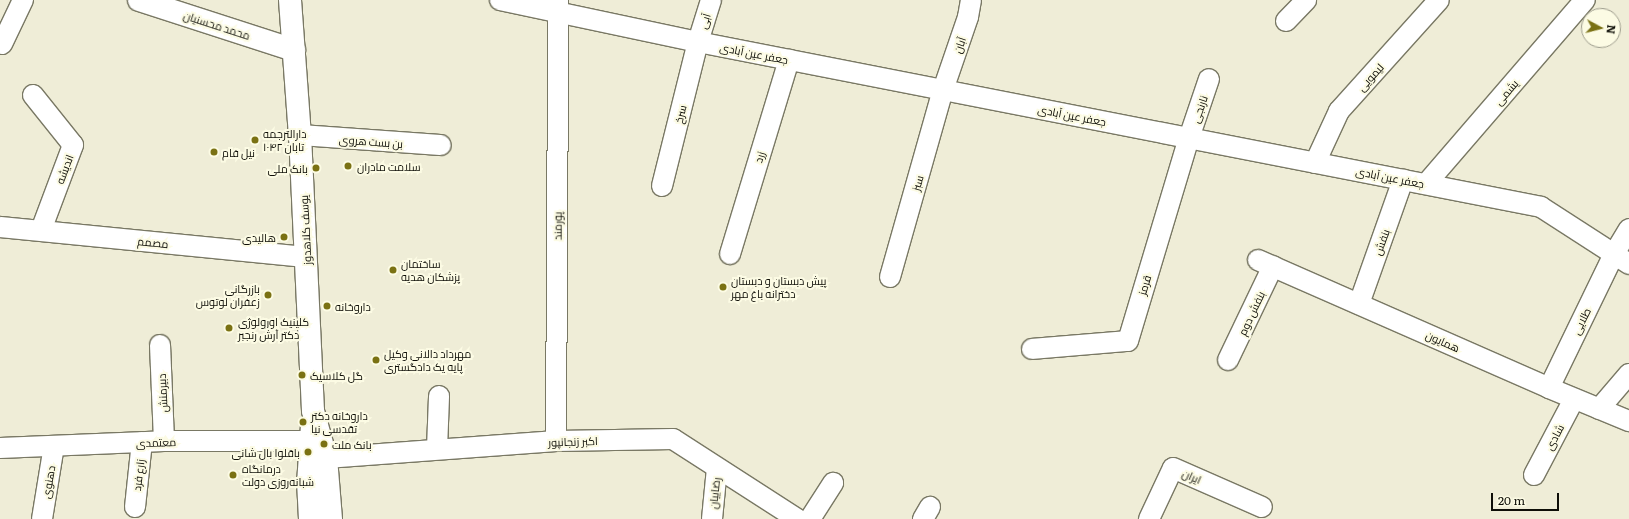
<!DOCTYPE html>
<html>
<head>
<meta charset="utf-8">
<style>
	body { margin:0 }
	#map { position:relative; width:1629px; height:519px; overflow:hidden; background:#efedd7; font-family:Literata,Cairo,serif }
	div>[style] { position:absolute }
	.roads { filter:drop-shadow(1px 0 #797864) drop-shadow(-1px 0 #797864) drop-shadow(0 1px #797864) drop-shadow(0 -1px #797864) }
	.street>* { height:20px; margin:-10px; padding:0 10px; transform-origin:10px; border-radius:10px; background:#fff }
	.secondary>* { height:22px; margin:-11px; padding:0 11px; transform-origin:11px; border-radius:11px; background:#fff }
	.dots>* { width:11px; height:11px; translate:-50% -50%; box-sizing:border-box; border:2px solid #fcfbe4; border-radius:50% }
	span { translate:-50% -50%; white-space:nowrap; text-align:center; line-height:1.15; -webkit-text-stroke:4px #fcfbe4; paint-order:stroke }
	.street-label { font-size:11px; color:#0e0e07 }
	.poi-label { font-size:11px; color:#0e0e07 }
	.left { translate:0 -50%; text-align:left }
	.right { translate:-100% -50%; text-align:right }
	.north { position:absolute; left:1581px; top:8px; width:40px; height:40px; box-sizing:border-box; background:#fcfbe4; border:1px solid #9d9c8c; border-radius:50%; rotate:97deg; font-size:11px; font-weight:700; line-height:16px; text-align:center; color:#0e0e07 }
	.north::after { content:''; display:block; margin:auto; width:14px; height:18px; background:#7a7113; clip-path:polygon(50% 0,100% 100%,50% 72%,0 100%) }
	.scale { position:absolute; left:1491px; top:493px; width:68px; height:18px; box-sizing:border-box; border:2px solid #0e0e07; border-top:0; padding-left:5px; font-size:12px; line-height:14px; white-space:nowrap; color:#0e0e07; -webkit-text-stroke:3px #fcfbe4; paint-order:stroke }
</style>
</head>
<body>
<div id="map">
	<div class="roads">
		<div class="street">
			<div style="left:500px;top:0;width:202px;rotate:12deg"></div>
			<div style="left:698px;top:42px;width:859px;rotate:11.07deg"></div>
			<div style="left:1541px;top:207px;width:105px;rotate:32.9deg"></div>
			<div style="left:1286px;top:21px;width:29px;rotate:-46deg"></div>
			<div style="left:2px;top:44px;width:49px;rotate:-64.5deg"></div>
			<div style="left:33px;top:95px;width:64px;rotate:51.3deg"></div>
			<div style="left:73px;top:145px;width:91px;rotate:110.6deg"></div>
			<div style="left:300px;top:135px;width:141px;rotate:4.1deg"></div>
			<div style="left:1315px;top:163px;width:57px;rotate:-65.2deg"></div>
			<div style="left:1339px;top:111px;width:149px;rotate:-48deg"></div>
			<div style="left:1426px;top:184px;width:243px;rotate:-49.2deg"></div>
			<div style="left:662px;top:186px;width:148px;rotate:-76deg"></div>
			<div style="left:698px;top:42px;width:44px;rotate:-72.8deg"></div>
			<div style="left:0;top:227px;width:307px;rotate:5.6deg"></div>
			<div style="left:730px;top:254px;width:203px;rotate:-73.1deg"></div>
			<div style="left:1258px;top:260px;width:318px;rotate:23.7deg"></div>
			<div style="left:1549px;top:388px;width:87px;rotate:22.4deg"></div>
			<div style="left:890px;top:277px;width:194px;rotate:-74.2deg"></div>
			<div style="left:943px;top:90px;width:77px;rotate:-71.1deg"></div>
			<div style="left:968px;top:17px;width:17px;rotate:-80deg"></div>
			<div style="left:1359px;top:304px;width:132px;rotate:-70.5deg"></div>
			<div style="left:160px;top:345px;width:96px;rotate:87.6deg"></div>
			<div style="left:1032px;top:349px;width:96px;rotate:-4.8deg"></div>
			<div style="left:1128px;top:341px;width:212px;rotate:-73.3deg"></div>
			<div style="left:1189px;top:138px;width:62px;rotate:-71.3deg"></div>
			<div style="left:1228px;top:360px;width:104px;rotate:-64.4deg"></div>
			<div style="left:1549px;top:388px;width:149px;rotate:-64.1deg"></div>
			<div style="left:1614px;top:254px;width:29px;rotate:-59deg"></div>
			<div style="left:1599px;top:409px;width:46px;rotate:-49.4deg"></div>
			<div style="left:556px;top:441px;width:441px;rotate:-89.7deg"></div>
			<div style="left:0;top:448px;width:164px;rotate:-2.4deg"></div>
			<div style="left:164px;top:441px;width:147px"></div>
			<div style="left:437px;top:449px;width:53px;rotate:-87.8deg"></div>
			<div style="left:326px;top:458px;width:231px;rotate:-4.2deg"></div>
			<div style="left:556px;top:441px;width:117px;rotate:-1deg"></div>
			<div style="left:673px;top:439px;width:148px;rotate:32.8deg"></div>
			<div style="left:1534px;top:475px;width:86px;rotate:-62.2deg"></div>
			<div style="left:135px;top:507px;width:65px;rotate:-83.9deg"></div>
			<div style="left:42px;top:519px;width:74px;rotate:-80.7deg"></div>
			<div style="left:712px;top:519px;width:51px;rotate:-84.4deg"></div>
			<div style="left:810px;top:519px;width:43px;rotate:-57.4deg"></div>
			<div style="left:923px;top:519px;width:14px;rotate:-60deg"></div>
			<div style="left:1149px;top:519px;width:56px;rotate:-64.8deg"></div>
			<div style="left:1173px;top:468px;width:97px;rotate:23.7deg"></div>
		</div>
		<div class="secondary">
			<div style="left:139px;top:0;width:163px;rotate:17.9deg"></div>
			<div style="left:290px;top:0;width:135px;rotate:85.8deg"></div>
			<div style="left:300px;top:135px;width:276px;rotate:87.3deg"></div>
			<div style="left:313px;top:411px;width:49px;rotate:74.5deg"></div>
			<div style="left:326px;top:458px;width:61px;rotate:85.3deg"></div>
			<div style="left:310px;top:519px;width:35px;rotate:-93deg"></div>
			<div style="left:308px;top:484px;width:58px;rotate:-86.1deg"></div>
		</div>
	</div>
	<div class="dots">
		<div style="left:255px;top:140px;background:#7a7113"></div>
		<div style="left:214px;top:152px;background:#7a7113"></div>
		<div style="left:348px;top:166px;background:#7a7113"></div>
		<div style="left:316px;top:168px;background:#7a7113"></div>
		<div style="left:284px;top:237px;background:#7a7113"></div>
		<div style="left:393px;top:270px;background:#7a7113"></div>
		<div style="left:723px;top:287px;background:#7a7113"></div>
		<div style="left:268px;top:295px;background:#7a7113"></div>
		<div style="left:327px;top:306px;background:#7a7113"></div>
		<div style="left:229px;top:328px;background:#7a7113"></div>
		<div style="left:376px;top:360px;background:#7a7113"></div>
		<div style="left:302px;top:375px;background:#7a7113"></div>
		<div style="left:303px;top:422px;background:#7a7113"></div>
		<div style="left:324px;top:444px;background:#7a7113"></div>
		<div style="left:308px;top:452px;background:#7a7113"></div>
		<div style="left:233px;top:475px;background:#7a7113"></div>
	</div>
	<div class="street-label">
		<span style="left:704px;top:21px;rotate:-73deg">آبی</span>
		<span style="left:217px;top:25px;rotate:18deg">محمد محسنیان</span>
		<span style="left:959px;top:45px;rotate:-71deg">آبان</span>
		<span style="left:754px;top:53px;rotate:11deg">جعفر عین آبادی</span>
		<span style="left:1370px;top:77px;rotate:-48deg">لیمویی</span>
		<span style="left:1506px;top:92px;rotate:-49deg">یشمی</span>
		<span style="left:1199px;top:109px;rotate:-71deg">نارنجی</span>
		<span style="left:680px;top:114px;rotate:-76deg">سرخ</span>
		<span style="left:1072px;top:115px;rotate:11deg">جعفر عین آبادی</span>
		<span style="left:371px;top:141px;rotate:4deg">بن بست هروی</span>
		<span style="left:759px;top:157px;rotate:-73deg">زرد</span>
		<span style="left:64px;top:169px;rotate:-69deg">اندیشه</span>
		<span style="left:1390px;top:177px;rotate:11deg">جعفر عین آبادی</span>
		<span style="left:917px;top:183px;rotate:-74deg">سبز</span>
		<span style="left:557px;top:226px;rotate:-90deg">پورمند</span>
		<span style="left:305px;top:230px;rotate:-93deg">یوسف کلاهدوز</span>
		<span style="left:153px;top:242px;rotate:6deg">مصمم</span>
		<span style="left:1381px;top:242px;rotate:-70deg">بنفش</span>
		<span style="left:1144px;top:285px;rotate:-73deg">قرمز</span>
		<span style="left:1251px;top:313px;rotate:-65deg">بنفش دوم</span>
		<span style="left:1581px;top:321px;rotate:-64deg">طلایی</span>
		<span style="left:1443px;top:341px;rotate:24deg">همایون</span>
		<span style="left:162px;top:393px;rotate:-93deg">دبیرمنش</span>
		<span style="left:1554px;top:437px;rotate:-62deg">شادی</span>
		<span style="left:573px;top:441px;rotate:-2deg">اکبر زنجانپور</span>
		<span style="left:156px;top:442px;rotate:-2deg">معتمدی</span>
		<span style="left:138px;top:475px;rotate:-83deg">زارع فرد</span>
		<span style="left:1192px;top:476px;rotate:24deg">ایران</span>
		<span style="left:48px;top:482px;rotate:-80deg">دهنوی</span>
		<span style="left:714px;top:493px;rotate:-84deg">رضاییان</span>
	</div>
	<div class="poi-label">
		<span class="left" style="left:263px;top:140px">دارالترجمه<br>۱۰۴۲ تابان</span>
		<span class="left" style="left:222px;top:152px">نیل فام</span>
		<span class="left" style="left:357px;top:166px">سلامت مادران</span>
		<span class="right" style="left:308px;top:168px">بانک ملی</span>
		<span class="right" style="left:276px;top:237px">هالیدی</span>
		<span class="left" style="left:401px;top:270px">ساختمان<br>پزشکان هدیه</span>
		<span class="left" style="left:731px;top:287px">پیش دبستان و دبستان<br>دخترانه باغ مهر</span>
		<span class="right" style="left:260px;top:295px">بازرگانی<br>زعفران لوتوس</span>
		<span class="left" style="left:335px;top:306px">داروخانه</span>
		<span class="left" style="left:238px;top:328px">کلینیک اورولوژی<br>دکتر آرش رنجبر</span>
		<span class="left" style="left:384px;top:360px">مهرداد دالانی وکیل<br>پایه یک دادگستری</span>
		<span class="left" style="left:310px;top:375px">گل کلاسیک</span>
		<span class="left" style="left:311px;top:422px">داروخانه دکتر<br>تقدسی نیا</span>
		<span class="left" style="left:332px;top:444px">بانک ملت</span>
		<span class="right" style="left:300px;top:452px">باقلوا بال شانی</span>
		<span class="left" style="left:242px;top:475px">درمانگاه<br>شبانه‌روزی دولت</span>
	</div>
	<div class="north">N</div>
	<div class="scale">20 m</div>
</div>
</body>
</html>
